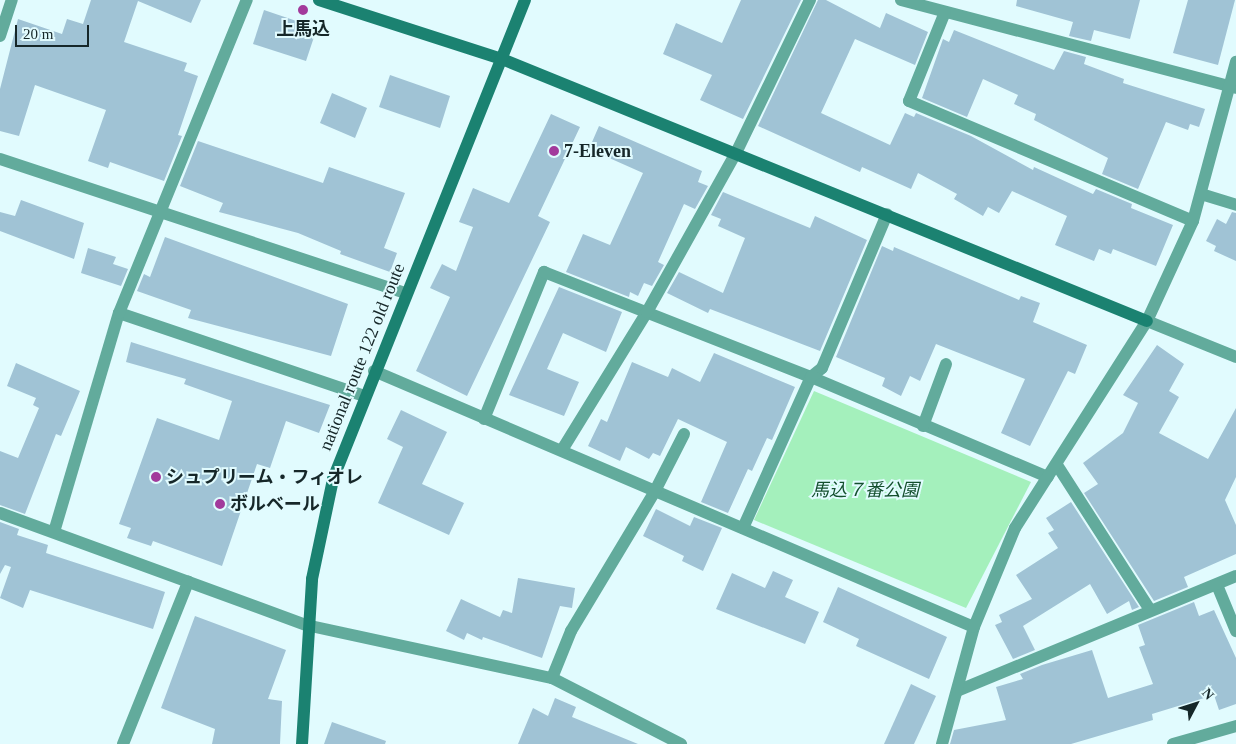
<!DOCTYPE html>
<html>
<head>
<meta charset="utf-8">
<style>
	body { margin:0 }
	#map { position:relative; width:1236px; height:744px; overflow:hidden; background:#e1fbfe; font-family:"Times New Roman","Noto Sans JP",serif }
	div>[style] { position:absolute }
	.green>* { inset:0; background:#a4f0bc }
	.building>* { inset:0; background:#a0c3d5 }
	.street>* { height:12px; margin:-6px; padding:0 6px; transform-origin:6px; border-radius:6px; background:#62ab9c }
	.secondary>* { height:12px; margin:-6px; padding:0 6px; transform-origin:6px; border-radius:6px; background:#1b8271 }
	.dots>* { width:14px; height:14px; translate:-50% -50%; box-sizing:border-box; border:2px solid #e1fbfe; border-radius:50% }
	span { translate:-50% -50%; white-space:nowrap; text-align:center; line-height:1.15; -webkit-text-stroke:4px #e1fbfe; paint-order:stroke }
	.poi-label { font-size:18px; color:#162729; font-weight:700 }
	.left { translate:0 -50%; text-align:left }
	.street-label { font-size:18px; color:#162729 }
	.park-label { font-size:18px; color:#134f2d; font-style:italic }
	.north { position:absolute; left:1171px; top:679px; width:50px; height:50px; -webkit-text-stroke:4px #e1fbfe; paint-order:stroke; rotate:50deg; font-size:14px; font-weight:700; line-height:20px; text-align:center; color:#162729 }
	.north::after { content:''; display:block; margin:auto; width:18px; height:22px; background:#162729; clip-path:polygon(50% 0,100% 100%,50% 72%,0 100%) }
	.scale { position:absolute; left:15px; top:25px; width:74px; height:22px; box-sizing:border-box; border:2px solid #162729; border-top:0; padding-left:6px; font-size:15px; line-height:18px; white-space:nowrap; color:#162729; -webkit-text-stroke:4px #e1fbfe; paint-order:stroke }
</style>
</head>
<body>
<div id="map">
	<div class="green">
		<div style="clip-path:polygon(814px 391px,1031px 482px,966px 608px,754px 520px)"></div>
	</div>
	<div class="building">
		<div style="clip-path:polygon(91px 0,201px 0,191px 23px,138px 1px,124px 42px,187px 63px,184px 71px,198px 76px,178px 135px,182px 136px,164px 181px,110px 162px,108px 168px,88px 161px,106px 110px,35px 85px,19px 136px,0 131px,0 89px,18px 19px,62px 34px,67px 19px,83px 24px)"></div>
		<div style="clip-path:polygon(741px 0,801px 0,743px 119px,700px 100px,712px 75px,663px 54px,676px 23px,722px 43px)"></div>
		<div style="clip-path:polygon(818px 0,826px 0,880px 28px,886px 13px,928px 32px,915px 65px,855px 39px,821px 113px,890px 145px,905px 113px,914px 117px,916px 113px,971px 136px,1033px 170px,1034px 167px,1093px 194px,1096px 189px,1132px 204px,1131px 208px,1173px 225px,1156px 266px,1113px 249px,1111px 254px,1099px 249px,1094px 261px,1055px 245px,1067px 216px,1012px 191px,999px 213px,988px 207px,983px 216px,954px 199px,957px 194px,918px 173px,911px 189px,862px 167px,860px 172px,758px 126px)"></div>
		<div style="clip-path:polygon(1017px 0,1140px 0,1130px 39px,1094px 30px,1091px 41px,1069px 36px,1073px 22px,1016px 6px)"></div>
		<div style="clip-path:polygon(1188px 0,1235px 0,1218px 65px,1173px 53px)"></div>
		<div style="clip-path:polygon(264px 10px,317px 28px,306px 61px,253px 44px)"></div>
		<div style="clip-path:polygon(954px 30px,1054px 70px,1064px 51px,1086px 57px,1084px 64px,1124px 79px,1123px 83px,1205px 109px,1199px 127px,1190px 124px,1188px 130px,1166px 122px,1138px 189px,1102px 174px,1108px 158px,1034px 120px,1036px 114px,1014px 104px,1018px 95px,983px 79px,967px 117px,922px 98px,943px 39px,949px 42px)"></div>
		<div style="clip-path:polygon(390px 75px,450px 96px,440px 128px,379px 107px)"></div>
		<div style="clip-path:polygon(332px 93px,367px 108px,355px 138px,320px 123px)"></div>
		<div style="clip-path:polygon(551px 114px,580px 127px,538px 216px,550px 222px,467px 396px,416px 371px,450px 297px,430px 288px,442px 264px,456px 271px,473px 227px,459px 222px,473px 188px,509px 203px)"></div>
		<div style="clip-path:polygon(599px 126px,702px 171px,698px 182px,708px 186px,695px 209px,684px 204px,658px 262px,664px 265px,652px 286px,644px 283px,638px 296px,630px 292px,629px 297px,566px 272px,583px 234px,610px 245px,643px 173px,589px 149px)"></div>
		<div style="clip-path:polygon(198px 141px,323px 183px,329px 167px,405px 193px,384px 248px,397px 253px,390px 272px,340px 254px,341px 251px,298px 233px,219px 212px,223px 203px,180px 186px)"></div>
		<div style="clip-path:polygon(723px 192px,810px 228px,815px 216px,867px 240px,820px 351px,710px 309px,708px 313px,667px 293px,679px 272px,723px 293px,745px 238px,718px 226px,721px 219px,711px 215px)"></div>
		<div style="clip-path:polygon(21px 200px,84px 223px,74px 259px,0 231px,0 212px,15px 216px)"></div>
		<div style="clip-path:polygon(1232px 212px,1236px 213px,1236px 261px,1214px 251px,1216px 246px,1206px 241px,1217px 219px,1226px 224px)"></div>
		<div style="clip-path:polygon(165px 237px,348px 304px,331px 356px,188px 318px,191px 310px,137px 291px,144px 274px,150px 277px)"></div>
		<div style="clip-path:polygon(882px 246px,893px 251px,894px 247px,1019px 300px,1021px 296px,1040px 303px,1033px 322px,1087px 345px,1075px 374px,1068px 371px,1030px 446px,1001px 433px,1025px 379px,936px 344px,920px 381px,910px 376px,901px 396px,882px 386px,885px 378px,836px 357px)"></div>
		<div style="clip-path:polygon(88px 248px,116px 257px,113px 264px,128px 269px,121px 286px,81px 273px)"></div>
		<div style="clip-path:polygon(559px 287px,622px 312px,606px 352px,563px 333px,547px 369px,579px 382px,564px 416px,509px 395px)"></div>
		<div style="clip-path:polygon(131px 342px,330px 405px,319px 433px,286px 421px,270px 468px,257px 464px,222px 566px,153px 541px,151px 546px,127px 538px,131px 528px,119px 524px,157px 418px,219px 440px,232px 401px,184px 384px,186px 379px,126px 362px)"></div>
		<div style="clip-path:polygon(1157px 345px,1184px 364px,1169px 391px,1179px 397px,1159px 433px,1208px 459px,1236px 408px,1236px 477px,1225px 500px,1236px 525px,1236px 554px,1184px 577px,1188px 587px,1154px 601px,1084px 493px,1098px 484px,1083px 463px,1123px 433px,1138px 403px,1123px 395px)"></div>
		<div style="clip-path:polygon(714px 353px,795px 387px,772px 440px,767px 438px,752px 471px,748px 469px,728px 513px,701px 502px,727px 442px,678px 419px,660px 456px,653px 453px,649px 459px,626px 447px,620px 461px,588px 446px,601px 419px,607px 422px,632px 362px,668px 377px,672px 368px,700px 382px)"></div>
		<div style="clip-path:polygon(16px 363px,80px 391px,61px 436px,56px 434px,25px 514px,0 505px,0 451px,18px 458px,39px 408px,33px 405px,36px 398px,7px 386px)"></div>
		<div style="clip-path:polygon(401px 410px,447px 432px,422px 484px,464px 503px,449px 535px,378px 503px,403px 447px,387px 439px)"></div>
		<div style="clip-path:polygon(1071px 502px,1139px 607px,1132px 610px,1129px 601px,1107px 614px,1090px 584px,1023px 626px,1035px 650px,1013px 659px,995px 625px,1002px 622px,999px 615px,1032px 599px,1016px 575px,1058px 548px,1048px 533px,1054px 530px,1046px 518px)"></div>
		<div style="clip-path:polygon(656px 509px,690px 526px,694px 517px,722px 528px,703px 571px,682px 561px,684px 556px,643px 536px)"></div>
		<div style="clip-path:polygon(0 522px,19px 529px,17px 535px,48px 545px,46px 553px,165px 592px,153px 629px,30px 590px,23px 608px,0 598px,11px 567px,5px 565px,0 574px)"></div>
		<div style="clip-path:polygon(773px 571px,793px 580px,785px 597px,819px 612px,805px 644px,716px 609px,732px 573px,765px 588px)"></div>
		<div style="clip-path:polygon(518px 578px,575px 588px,572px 608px,560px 606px,542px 658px,483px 637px,482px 640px,467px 633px,464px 640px,446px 631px,461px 599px,500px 617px,503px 610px,512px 613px)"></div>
		<div style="clip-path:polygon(838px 587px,947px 637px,929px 679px,856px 646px,859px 639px,823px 622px)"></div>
		<div style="clip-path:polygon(1194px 602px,1199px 616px,1214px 610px,1236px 658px,1236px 704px,1219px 710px,1214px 695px,1152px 714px,1153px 720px,1071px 744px,950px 744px,954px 730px,1006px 720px,996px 687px,1023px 679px,1020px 674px,1042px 665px,1092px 650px,1108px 698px,1153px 684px,1139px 647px,1145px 645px,1138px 625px)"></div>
		<div style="clip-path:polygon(195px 616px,286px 650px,268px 699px,282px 701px,280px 744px,212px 744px,215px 729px,161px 708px)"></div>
		<div style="clip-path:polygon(911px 684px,936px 696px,914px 744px,884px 744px)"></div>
		<div style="clip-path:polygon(555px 698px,576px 707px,572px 717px,638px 744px,518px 744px,533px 708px,548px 716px)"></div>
		<div style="clip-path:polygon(332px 722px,386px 741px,385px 744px,324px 744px)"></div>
	</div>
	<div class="street">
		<div style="left:901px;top:0;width:346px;rotate:14.7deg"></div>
		<div style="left:945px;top:12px;width:96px;rotate:112deg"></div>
		<div style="left:909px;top:101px;width:308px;rotate:22.9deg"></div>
		<div style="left:0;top:36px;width:38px;rotate:-72deg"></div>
		<div style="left:0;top:159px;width:428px;rotate:18.3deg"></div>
		<div style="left:1201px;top:194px;width:37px;rotate:17deg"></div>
		<div style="left:119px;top:313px;width:259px;rotate:18.7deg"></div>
		<div style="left:1147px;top:321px;width:96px;rotate:22deg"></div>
		<div style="left:374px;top:371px;width:652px;rotate:23.11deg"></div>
		<div style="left:484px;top:419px;width:159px;rotate:-67.8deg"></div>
		<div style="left:544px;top:272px;width:287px;rotate:21.5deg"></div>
		<div style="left:811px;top:377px;width:257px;rotate:22.9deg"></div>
		<div style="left:923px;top:426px;width:66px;rotate:-69.6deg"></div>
		<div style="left:562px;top:450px;width:162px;rotate:-58.4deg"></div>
		<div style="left:647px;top:312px;width:182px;rotate:-60.8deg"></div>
		<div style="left:736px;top:153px;width:170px;rotate:-64.2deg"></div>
		<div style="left:1057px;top:465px;width:172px;rotate:57.3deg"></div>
		<div style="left:0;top:513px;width:326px;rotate:20.1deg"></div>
		<div style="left:306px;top:625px;width:252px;rotate:12.2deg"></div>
		<div style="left:552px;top:678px;width:145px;rotate:27.1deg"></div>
		<div style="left:743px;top:528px;width:166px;rotate:-65.8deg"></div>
		<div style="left:811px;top:377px;width:14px;rotate:-39deg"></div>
		<div style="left:822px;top:368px;width:167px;rotate:-67.1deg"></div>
		<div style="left:54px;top:532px;width:228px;rotate:-73.5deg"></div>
		<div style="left:119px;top:313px;width:338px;rotate:-67.8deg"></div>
		<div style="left:1217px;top:585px;width:50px;rotate:67.6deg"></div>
		<div style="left:552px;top:678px;width:51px;rotate:-68deg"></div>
		<div style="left:571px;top:631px;width:163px;rotate:-59deg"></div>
		<div style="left:655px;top:491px;width:64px;rotate:-63deg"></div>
		<div style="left:957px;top:691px;width:302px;rotate:-22.4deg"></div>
		<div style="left:123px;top:744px;width:175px;rotate:-68.1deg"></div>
		<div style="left:942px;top:744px;width:121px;rotate:-74.7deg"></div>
		<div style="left:974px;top:627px;width:107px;rotate:-67.5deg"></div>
		<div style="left:1015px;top:528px;width:246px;rotate:-57.5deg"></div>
		<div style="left:1147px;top:321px;width:110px;rotate:-65.3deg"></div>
		<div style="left:1193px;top:221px;width:165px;rotate:-74.9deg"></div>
		<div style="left:1173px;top:744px;width:66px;rotate:-15.9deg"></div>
	</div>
	<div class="secondary">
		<div style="left:319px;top:0;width:192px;rotate:17.9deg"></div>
		<div style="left:502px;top:59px;width:696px;rotate:22.11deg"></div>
		<div style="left:302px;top:744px;width:165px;rotate:-86.5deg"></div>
		<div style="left:312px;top:579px;width:102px;rotate:-78.1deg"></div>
		<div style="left:333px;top:479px;width:516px;rotate:-68.16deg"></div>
	</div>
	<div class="dots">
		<div style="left:303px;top:10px;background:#a23a9c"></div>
		<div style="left:554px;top:151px;background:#a23a9c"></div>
		<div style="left:156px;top:477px;background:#a23a9c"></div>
		<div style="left:220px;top:504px;background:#a23a9c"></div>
	</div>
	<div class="poi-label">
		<span style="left:303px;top:29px">上馬込</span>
		<span class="left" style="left:564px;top:151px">7-Eleven</span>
		<span class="left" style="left:166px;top:477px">シュプリーム・フィオレ</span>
		<span class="left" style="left:230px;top:504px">ボルベール</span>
	</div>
	<div class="street-label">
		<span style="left:362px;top:357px;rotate:-68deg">national route 122 old route</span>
	</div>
	<div class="park-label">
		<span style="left:865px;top:490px">馬込７番公園</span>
	</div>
	<div class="north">N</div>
	<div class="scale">20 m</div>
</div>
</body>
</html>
